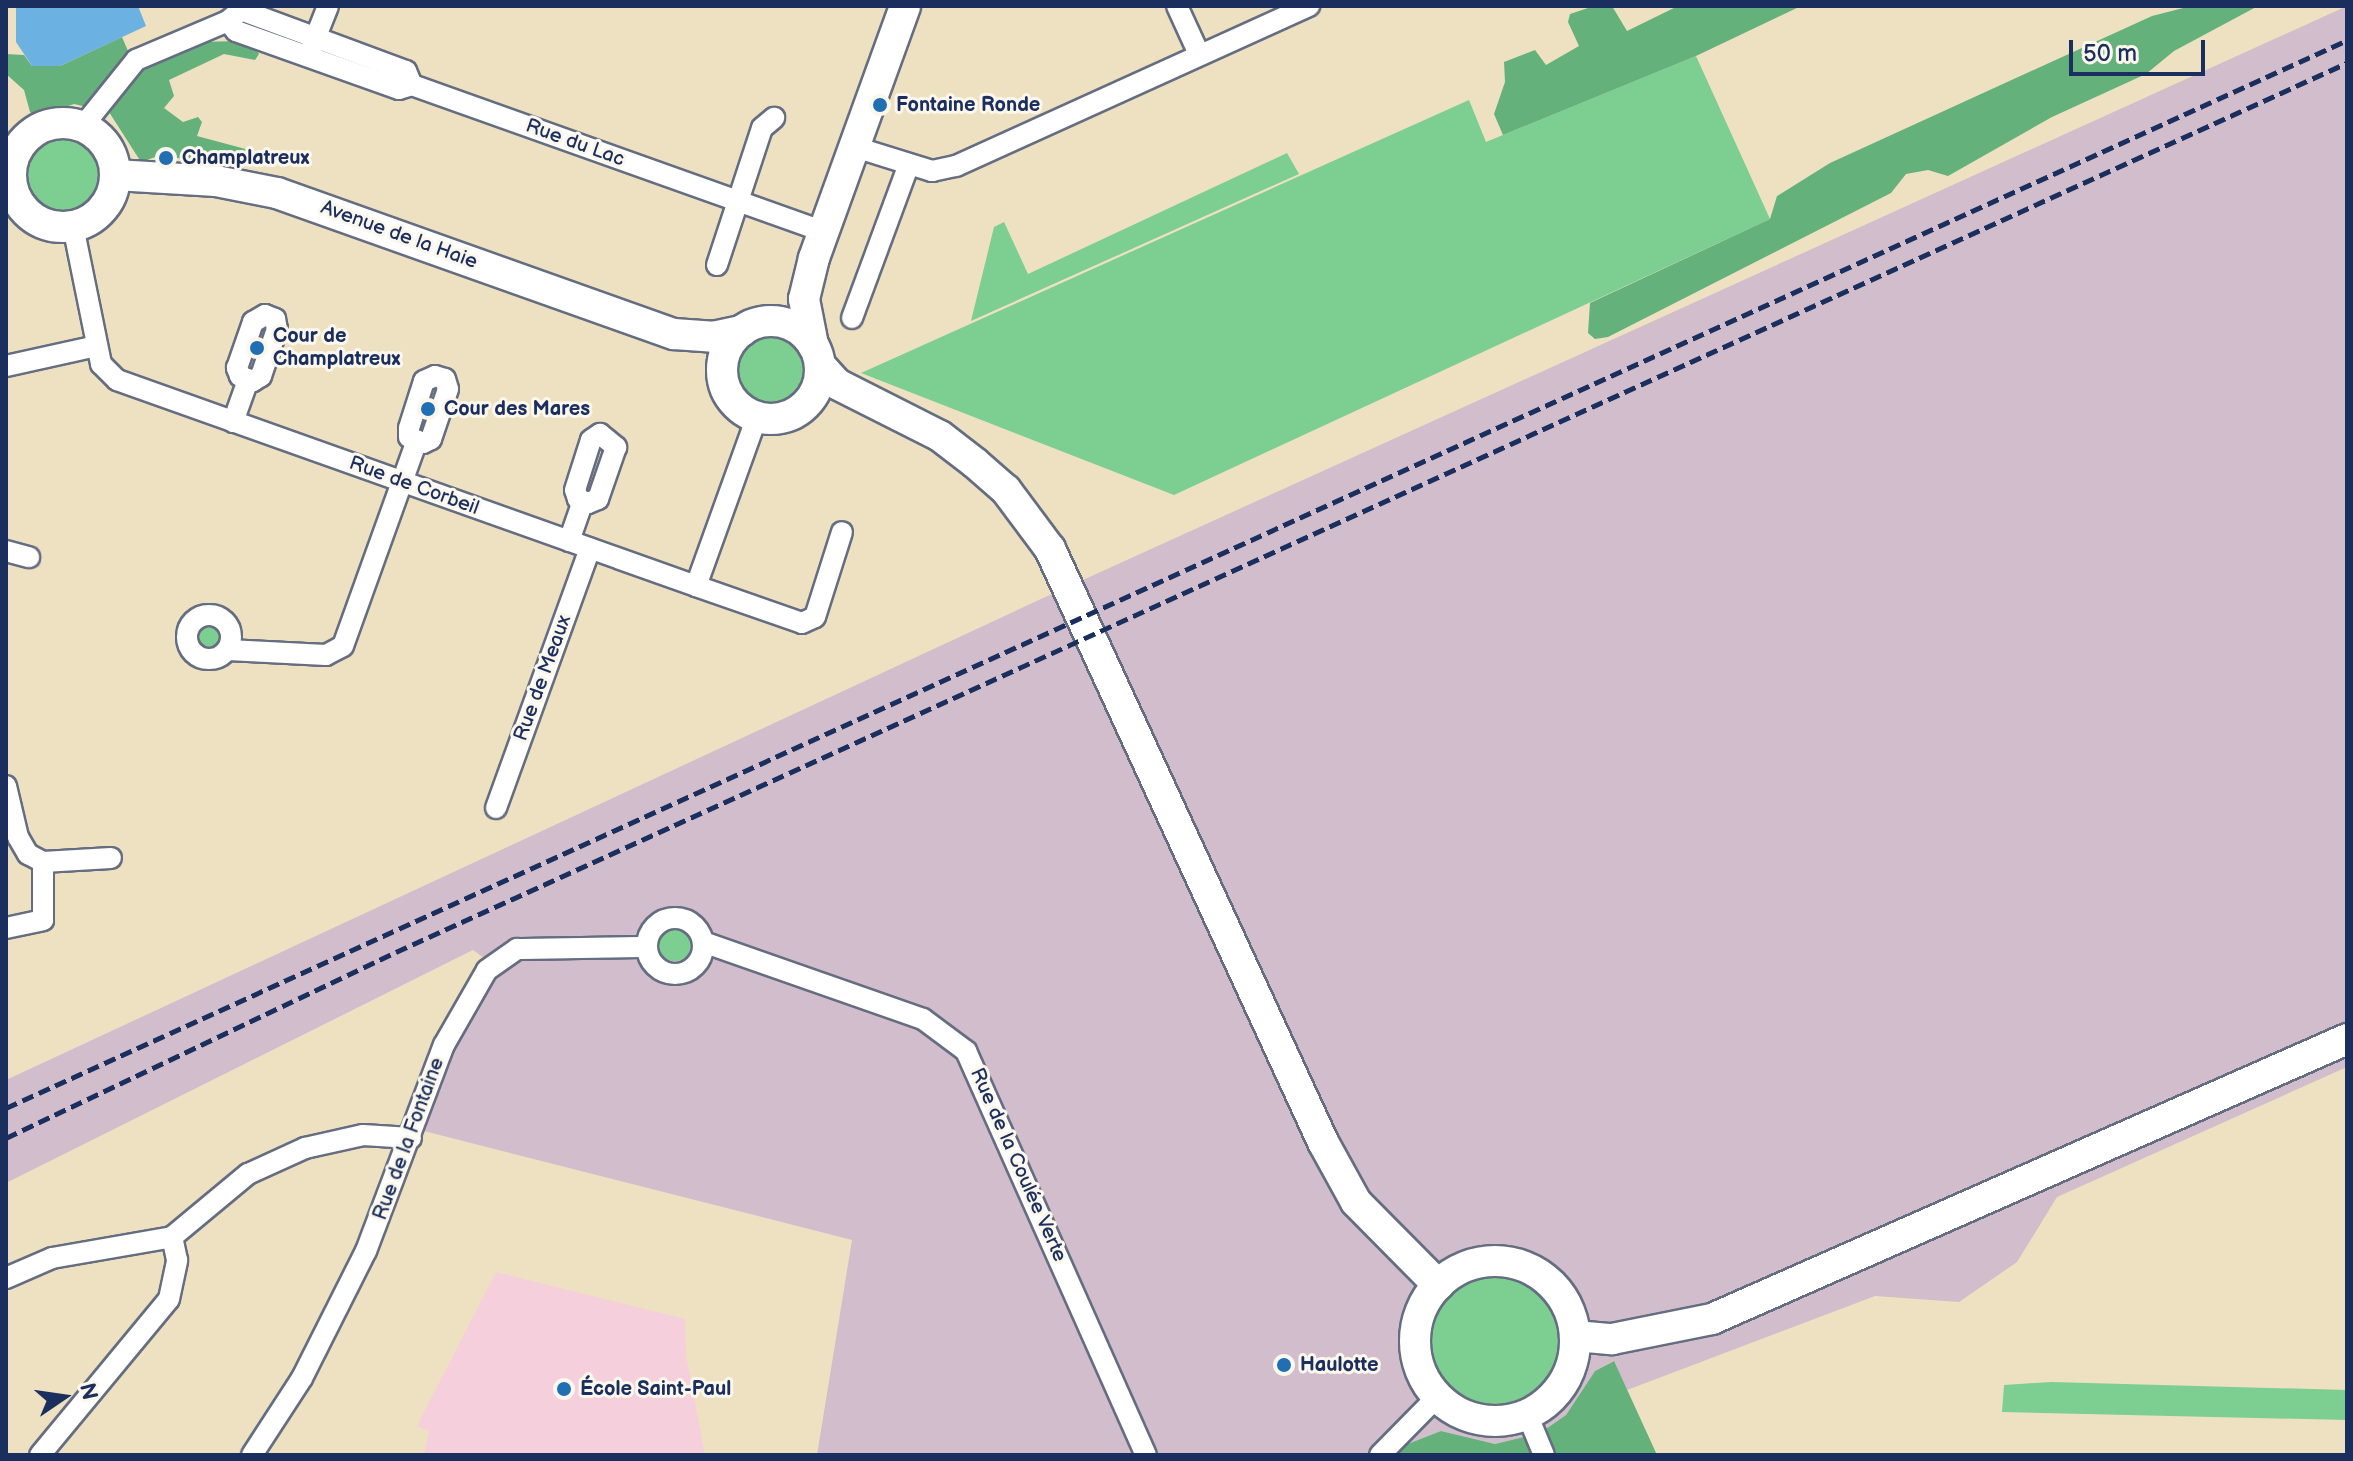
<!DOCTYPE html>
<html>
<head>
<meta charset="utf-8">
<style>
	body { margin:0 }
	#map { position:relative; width:2353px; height:1461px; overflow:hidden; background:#eee1c1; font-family:"Balsamiq Sans",sans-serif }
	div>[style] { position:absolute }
	.built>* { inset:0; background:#f5cfdb }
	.industrial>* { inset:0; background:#d1bdcc }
	.green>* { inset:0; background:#7cce91 }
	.round { border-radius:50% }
	.forest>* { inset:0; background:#65b17b }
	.water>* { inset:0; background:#6bb2e2 }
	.roads { filter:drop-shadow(2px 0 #656d81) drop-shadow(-2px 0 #656d81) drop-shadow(0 2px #656d81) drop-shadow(0 -2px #656d81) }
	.street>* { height:20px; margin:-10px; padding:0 10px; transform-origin:10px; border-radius:10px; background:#fff }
	.street>.ring { margin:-10px; padding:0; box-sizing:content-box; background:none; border:20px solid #fff; border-radius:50% }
	.secondary>* { height:30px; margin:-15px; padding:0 15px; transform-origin:15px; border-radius:15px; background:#fff }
	.secondary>.ring { margin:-15px; padding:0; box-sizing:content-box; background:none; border:30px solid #fff; border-radius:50% }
	.rail>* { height:5px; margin-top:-2.5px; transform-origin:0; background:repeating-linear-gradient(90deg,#1b2f5e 0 12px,transparent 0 18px) }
	.dots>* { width:22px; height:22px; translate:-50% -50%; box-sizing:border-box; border:4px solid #fbf7ec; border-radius:50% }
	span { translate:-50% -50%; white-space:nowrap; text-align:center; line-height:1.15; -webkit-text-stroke:6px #fbf7ec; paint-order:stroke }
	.poi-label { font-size:20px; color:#1b2f5e; font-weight:700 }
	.left { translate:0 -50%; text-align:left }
	.street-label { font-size:20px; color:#1b2f5e }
	.frame { position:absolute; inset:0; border:8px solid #1b2f5e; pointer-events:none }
	.north { position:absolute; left:24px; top:1357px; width:80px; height:80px; -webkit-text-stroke:6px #fbf7ec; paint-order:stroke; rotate:77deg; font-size:22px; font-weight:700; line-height:32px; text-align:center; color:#1b2f5e }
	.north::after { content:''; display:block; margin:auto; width:28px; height:36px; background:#1b2f5e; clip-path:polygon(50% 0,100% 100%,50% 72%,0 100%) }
	.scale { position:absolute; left:2069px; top:40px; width:136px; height:36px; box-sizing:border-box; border:4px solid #1b2f5e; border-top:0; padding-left:10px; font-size:24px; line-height:28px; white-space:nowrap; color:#1b2f5e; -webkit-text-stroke:6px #fbf7ec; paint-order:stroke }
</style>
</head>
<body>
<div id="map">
	<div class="built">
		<div style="clip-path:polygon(496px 1272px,685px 1319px,686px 1355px,705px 1455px,424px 1455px,429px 1431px,417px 1426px)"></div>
	</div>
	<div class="industrial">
		<div style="clip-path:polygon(2347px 6px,2347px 1067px,2057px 1197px,2017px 1262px,1959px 1302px,1875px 1296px,1627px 1390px,1613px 1361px,1595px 1371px,1566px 1415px,1540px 1433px,1495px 1444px,1441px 1431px,1405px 1445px,1396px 1455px,817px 1455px,852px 1240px,424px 1131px,454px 1046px,501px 970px,473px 950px,6px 1183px,6px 1080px,1041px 599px)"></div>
	</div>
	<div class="green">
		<div style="clip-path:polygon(1696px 56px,1770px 219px,1174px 495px,861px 373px,1469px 100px,1486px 142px)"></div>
		<div class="round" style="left:24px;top:134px;width:80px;height:80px"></div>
		<div style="clip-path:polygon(1287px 153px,1299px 174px,971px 321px,994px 227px,1004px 222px,1028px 274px)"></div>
		<div class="round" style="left:733px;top:330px;width:80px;height:80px"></div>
		<div class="round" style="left:195px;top:623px;width:28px;height:28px"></div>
		<div class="round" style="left:659px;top:929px;width:32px;height:32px"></div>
		<div class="round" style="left:1426px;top:1274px;width:136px;height:136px"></div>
		<div style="clip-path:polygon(2051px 1382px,2347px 1390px,2347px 1420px,2002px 1412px,2004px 1385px)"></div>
	</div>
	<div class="forest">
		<div style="clip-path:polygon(1594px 6px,1612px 6px,1627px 31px,1678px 6px,1801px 6px,1696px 56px,1503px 135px,1494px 114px,1505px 82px,1504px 62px,1535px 50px,1546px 65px,1579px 46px,1568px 22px,1570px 14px)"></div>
		<div style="clip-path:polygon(2191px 6px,2258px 6px,2174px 51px,2146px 74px,2052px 117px,1948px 176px,1928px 170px,1906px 174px,1891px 193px,1608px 337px,1595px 339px,1588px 333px,1590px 303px,1770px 219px,1777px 196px,1830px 163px,2152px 16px)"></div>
		<div style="clip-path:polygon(122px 37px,131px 58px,199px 42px,238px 41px,254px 47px,259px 54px,255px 60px,224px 54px,169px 80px,174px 96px,164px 108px,183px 122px,198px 117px,202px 122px,197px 136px,253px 151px,255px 159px,246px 165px,158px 156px,141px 162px,109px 112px,74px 104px,37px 117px,30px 112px,24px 90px,6px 74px,6px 54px,24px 55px,32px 66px,60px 66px)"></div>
		<div style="clip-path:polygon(1614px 1361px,1657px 1455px,1396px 1455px,1405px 1445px,1441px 1431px,1495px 1444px,1540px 1433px,1566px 1415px,1595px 1371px)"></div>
	</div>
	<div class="water">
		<div style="clip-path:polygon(16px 6px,138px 6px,146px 26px,60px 66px,32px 66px,16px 42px)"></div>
	</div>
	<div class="roads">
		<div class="street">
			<div style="left:1177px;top:6px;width:53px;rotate:65.4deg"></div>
			<div style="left:228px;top:21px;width:17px;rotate:-40deg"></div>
			<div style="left:241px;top:10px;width:176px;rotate:20.3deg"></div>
			<div style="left:406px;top:71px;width:15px;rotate:67deg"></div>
			<div style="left:311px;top:49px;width:46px;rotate:-68.4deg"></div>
			<div style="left:83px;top:126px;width:85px;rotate:-51.2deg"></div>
			<div style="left:136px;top:60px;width:100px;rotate:-23deg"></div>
			<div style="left:228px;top:21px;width:13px;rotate:51deg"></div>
			<div style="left:236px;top:31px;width:173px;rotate:19.6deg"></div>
			<div style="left:399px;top:89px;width:14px;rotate:-17deg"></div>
			<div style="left:412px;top:85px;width:437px;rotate:19.6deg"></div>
			<div style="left:855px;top:147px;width:81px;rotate:17.3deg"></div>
			<div style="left:932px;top:171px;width:25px;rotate:-12deg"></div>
			<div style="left:956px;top:166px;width:388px;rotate:-24.4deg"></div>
			<div style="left:73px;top:226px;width:141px;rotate:78.5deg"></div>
			<div style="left:101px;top:364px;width:23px;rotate:45deg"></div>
			<div style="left:117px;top:380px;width:615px;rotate:19.58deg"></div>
			<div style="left:696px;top:586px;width:180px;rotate:-70.2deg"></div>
			<div style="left:717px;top:265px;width:144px;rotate:-71.8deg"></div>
			<div style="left:762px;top:128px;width:16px;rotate:-40deg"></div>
			<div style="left:265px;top:315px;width:11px;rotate:22deg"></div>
			<div style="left:275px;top:319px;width:10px;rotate:79deg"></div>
			<div style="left:277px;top:329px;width:50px;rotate:108.8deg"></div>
			<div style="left:261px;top:376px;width:9px;rotate:148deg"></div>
			<div style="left:253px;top:381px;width:14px;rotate:-159deg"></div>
			<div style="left:240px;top:376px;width:9px;rotate:-111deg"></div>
			<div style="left:237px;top:368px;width:49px;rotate:-70.8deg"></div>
			<div style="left:253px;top:322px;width:14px;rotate:-30deg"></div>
			<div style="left:852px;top:318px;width:161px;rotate:-69.7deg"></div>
			<div style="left:6px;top:366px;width:92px;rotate:-12.5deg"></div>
			<div style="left:435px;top:376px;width:10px;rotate:17deg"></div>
			<div style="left:445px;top:379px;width:10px;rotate:73deg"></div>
			<div style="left:448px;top:389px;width:53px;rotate:108.8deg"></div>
			<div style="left:431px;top:439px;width:9px;rotate:153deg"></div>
			<div style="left:423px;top:443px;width:15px;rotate:-157deg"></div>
			<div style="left:409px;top:437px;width:9px;rotate:-90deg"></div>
			<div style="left:409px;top:428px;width:49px;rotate:-72.3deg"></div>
			<div style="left:424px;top:381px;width:12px;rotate:-24deg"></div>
			<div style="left:233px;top:422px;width:45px;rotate:-70.3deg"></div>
			<div style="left:600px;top:434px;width:21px;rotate:39deg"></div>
			<div style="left:616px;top:447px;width:55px;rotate:109.1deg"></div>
			<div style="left:598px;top:499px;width:11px;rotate:158deg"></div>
			<div style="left:588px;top:503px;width:11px;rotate:-158deg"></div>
			<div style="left:578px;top:499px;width:9px;rotate:-108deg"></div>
			<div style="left:575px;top:490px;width:52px;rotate:-72.3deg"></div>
			<div style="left:591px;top:440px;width:11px;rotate:-34deg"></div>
			<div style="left:569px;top:541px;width:42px;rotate:-70.7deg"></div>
			<div style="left:6px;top:551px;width:24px;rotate:15deg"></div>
			<div style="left:696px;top:586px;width:112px;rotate:19.2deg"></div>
			<div style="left:802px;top:623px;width:14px;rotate:-25deg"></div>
			<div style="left:815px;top:617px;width:89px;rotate:-72.4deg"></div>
			<div class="ring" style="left:187px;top:615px;width:24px;height:24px"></div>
			<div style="left:228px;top:650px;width:98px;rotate:2.9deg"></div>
			<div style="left:326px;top:655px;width:19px;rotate:-28deg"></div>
			<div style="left:343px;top:646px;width:218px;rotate:-70.2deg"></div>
			<div style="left:6px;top:786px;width:52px;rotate:76.8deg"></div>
			<div style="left:18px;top:837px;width:20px;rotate:60deg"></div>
			<div style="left:28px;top:854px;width:17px;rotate:28deg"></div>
			<div style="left:43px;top:862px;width:68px;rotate:-3.4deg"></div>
			<div style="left:496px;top:808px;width:276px;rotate:-70.1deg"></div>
			<div class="ring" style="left:647px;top:918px;width:36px;height:36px"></div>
			<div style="left:6px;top:928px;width:38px;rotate:-12deg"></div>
			<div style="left:43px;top:920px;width:58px;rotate:-90deg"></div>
			<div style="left:703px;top:942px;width:233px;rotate:19.3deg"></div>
			<div style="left:923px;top:1019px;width:54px;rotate:36.7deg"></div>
			<div style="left:966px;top:1051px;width:442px;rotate:66deg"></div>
			<div style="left:6px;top:1278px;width:50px;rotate:-23.5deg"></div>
			<div style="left:52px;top:1258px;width:122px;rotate:-9.9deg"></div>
			<div style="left:172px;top:1237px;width:99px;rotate:-39.7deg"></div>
			<div style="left:248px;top:1174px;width:63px;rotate:-24.5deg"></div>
			<div style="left:305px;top:1148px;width:59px;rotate:-12.6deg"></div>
			<div style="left:363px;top:1135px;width:48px;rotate:3.6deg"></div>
			<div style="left:1527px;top:1414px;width:44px;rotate:67.5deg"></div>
			<div style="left:40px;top:1455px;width:202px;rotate:-50.4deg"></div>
			<div style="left:169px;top:1299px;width:40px;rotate:-78deg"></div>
			<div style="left:177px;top:1260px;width:24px;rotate:-102deg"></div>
			<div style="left:252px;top:1455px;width:92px;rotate:-57deg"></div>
			<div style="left:302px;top:1378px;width:142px;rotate:-63.3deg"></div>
			<div style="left:366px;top:1251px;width:220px;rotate:-69.3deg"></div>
			<div style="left:444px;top:1045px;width:86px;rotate:-60.2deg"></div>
			<div style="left:487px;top:970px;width:37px;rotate:-35deg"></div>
			<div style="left:517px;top:949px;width:129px;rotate:-0.9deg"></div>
			<div style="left:1380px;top:1455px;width:80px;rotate:-45.5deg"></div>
		</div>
		<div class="secondary">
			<div class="ring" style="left:11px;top:123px;width:74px;height:74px"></div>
			<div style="left:115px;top:175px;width:101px;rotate:3.4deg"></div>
			<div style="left:216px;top:181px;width:62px;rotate:11.1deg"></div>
			<div style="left:277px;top:193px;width:421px;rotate:19.6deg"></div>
			<div style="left:674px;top:334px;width:39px;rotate:4deg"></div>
			<div style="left:713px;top:337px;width:30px;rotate:-12deg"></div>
			<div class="ring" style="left:722px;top:321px;width:68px;height:68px"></div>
			<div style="left:813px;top:345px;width:47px;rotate:-101.1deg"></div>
			<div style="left:804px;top:299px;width:42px;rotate:-76.3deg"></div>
			<div style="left:814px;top:258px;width:268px;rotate:-70.1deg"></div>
			<div style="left:820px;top:365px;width:25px;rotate:48deg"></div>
			<div style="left:837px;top:384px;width:115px;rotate:26.8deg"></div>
			<div style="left:940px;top:436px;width:44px;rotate:37.6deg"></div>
			<div style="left:975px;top:463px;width:41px;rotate:41.1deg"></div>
			<div style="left:1006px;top:490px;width:74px;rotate:53.3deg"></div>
			<div style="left:1050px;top:549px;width:653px;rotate:65.28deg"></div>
			<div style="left:1323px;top:1142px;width:68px;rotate:61.2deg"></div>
			<div style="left:1356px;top:1202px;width:117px;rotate:45.3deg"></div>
			<div class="ring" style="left:1415px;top:1261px;width:130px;height:130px"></div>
			<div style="left:1575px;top:1336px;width:37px;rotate:5deg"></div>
			<div style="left:1612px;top:1339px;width:102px;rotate:-11.3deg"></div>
			<div style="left:1712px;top:1319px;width:694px;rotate:-23.79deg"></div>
		</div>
	</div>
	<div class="rail">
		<div style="left:6px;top:1108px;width:2573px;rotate:-24.52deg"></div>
		<div style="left:6px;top:1138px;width:432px;rotate:-25.5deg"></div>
		<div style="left:396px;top:952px;width:2144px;rotate:-24.5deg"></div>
	</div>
	<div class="dots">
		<div style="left:880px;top:105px;background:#1f6fb2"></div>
		<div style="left:166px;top:158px;background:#1f6fb2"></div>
		<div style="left:257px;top:348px;background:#1f6fb2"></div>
		<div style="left:428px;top:409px;background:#1f6fb2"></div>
		<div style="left:1284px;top:1365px;background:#1f6fb2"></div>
		<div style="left:564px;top:1389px;background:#1f6fb2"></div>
	</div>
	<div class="poi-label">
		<span class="left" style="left:896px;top:105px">Fontaine Ronde</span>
		<span class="left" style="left:182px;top:158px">Champlatreux</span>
		<span class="left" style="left:273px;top:348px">Cour de<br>Champlatreux</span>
		<span class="left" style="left:444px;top:409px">Cour des Mares</span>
		<span class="left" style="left:1300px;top:1365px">Haulotte</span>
		<span class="left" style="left:580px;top:1389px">École Saint-Paul</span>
	</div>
	<div class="street-label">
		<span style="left:575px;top:143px;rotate:20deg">Rue du Lac</span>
		<span style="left:399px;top:235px;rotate:20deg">Avenue de la Haie</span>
		<span style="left:414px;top:486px;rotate:20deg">Rue de Corbeil</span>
		<span style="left:543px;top:678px;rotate:-70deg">Rue de Meaux</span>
		<span style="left:409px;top:1139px;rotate:-70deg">Rue de la Fontaine</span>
		<span style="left:1018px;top:1165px;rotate:66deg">Rue de la Coulée Verte</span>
	</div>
	<div class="frame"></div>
	<div class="north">N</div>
	<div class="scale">50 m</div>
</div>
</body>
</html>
